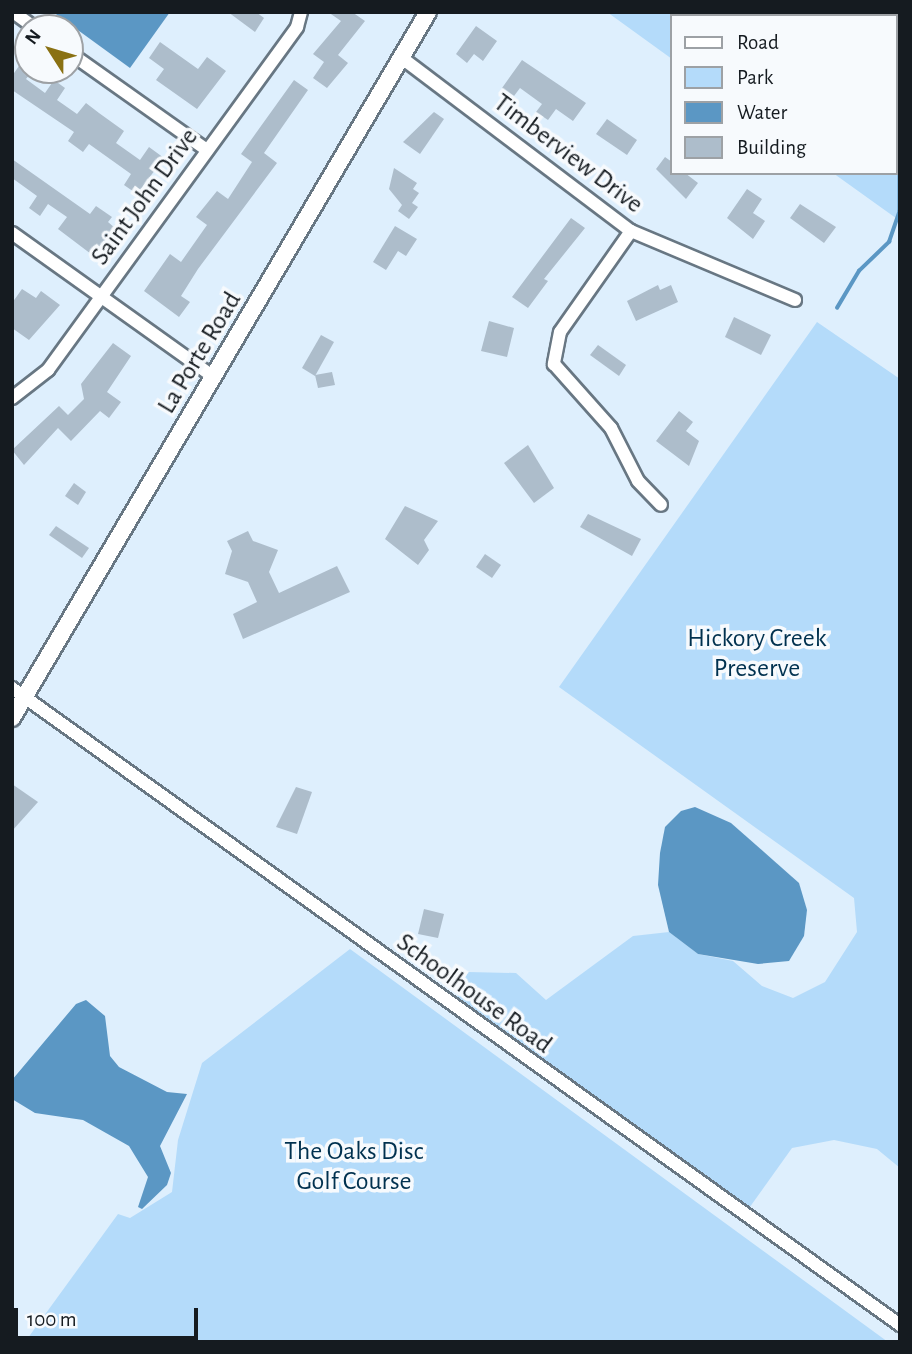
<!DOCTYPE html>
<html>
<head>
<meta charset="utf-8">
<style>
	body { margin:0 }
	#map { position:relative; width:912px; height:1354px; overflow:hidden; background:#deeffd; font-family:"Alegreya Sans",sans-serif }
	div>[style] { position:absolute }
	.green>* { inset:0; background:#b4dbfa }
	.water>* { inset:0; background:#5b97c4 }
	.stream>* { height:3.5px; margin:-1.75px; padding:0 1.75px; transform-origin:1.75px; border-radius:1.75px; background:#5b97c4 }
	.building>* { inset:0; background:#adbdcb }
	.roads { filter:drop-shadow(2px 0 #687783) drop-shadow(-2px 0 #687783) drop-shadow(0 2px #687783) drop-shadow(0 -2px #687783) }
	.minor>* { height:12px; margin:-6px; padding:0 6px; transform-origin:6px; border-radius:6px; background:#fff }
	.tertiary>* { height:16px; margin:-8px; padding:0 8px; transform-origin:8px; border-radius:8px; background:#fff }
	span { translate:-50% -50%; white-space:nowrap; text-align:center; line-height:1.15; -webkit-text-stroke:7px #f7fafd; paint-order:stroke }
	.street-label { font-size:26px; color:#151b20 }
	.park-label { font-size:26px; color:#00314f }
	.frame { position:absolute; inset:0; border:14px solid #151b20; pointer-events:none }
	.legend { position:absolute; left:670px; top:14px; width:228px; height:161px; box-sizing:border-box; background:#f7fafd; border:2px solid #9da1a5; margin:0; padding:9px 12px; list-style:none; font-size:21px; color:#151b20 }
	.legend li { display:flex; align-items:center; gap:14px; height:35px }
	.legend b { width:35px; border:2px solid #9da1a5 }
	.north { position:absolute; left:14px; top:14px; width:70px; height:70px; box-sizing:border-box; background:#f7fafd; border:2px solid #9da1a5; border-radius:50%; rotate:307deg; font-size:19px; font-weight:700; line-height:28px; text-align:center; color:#151b20 }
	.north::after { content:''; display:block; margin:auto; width:24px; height:32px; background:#8a7113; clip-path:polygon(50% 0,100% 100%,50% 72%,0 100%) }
	.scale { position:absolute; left:14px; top:1308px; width:184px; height:32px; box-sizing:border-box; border:4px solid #151b20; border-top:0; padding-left:9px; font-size:21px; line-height:24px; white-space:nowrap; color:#151b20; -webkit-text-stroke:5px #f7fafd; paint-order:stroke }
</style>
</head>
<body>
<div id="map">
	<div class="green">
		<div style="clip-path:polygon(607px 12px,900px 12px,900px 221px,833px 173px,896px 173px,896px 16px,672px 16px,672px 59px)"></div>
		<div style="clip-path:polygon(817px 322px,900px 379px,900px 1168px,877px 1149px,834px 1140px,792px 1148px,747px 1211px,456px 999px,468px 972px,516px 973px,546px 1000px,633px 936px,669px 932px,698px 954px,733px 961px,762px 986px,793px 998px,825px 982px,857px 932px,854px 898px,559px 687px)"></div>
		<div style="clip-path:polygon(350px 949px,888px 1342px,25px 1342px,118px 1214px,130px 1218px,172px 1192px,178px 1140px,202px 1063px)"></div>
	</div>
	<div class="water">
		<div style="clip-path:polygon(53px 12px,170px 12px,130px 68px)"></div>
		<div style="clip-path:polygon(695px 807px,731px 823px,799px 883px,807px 910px,804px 936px,789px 961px,758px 964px,698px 954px,669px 932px,658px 885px,660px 853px,665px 827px,681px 811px)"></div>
		<div style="clip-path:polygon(86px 1000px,105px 1016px,110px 1056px,119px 1067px,167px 1092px,187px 1094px,160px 1146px,171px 1173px,167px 1185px,142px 1209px,138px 1207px,148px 1177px,129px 1146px,83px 1120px,35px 1113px,12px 1099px,12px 1080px,76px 1004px)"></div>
	</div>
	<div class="stream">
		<div style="left:900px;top:160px;width:50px;rotate:90deg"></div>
		<div style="left:837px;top:308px;width:43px;rotate:-59.3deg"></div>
		<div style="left:859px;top:271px;width:42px;rotate:-44deg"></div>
		<div style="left:889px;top:242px;width:34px;rotate:-71deg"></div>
	</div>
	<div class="building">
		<div style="clip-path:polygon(228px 12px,256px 12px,264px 18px,255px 32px)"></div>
		<div style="clip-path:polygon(328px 12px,352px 12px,365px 21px,338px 55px,348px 63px,327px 88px,313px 78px,324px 62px,313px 54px,341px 21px)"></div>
		<div style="clip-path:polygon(476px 26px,497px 41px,483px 61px,474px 54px,467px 63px,456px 54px)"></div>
		<div style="clip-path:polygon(160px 42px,198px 69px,207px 57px,226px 71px,197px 109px,156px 80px,164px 69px,149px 58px)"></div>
		<div style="clip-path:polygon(28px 53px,28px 70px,33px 70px,26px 79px,45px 93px,54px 80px,65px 88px,57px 100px,77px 114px,86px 103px,99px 113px,124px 131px,116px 143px,140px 160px,149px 147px,164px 158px,137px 194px,124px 185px,131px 174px,89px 144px,83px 152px,68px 141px,74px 132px,12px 90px,12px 76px)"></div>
		<div style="clip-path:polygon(522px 60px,586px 103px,573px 121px,556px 109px,548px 120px,536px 112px,542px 104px,520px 88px,514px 96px,502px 88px)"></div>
		<div style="clip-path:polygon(294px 80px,308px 90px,264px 153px,277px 163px,198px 269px,181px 296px,190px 302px,179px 317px,144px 291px,170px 254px,181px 262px,207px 225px,196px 217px,217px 191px,228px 199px,252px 162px,241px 154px)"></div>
		<div style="clip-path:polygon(434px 112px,444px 119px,420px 154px,403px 142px)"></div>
		<div style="clip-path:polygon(607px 119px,637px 140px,627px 155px,596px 134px)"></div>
		<div style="clip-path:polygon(665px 157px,672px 162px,672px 173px,685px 173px,698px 183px,686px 199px,656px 169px)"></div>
		<div style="clip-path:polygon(12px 159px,90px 214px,96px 206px,112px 217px,108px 222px,115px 228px,95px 257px,58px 229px,67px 217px,48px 204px,40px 216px,29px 208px,37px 196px,12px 178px)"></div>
		<div style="clip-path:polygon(394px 168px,417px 183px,413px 189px,419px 193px,412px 203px,418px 207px,409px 219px,398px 211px,402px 205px,389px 189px)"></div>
		<div style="clip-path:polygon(747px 189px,762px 199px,753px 213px,765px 221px,753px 239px,727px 218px)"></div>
		<div style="clip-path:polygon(800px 204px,836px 227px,824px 243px,790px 218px)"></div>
		<div style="clip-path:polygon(571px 218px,585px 228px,544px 279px,548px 281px,528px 308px,512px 297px)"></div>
		<div style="clip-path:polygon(395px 226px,417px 239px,406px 256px,398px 251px,386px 270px,373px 262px)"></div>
		<div style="clip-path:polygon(658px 285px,660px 290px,671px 285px,678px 302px,636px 321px,627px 301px)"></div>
		<div style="clip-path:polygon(22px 289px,36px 298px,41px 291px,60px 305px,29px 340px,12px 328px,12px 303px)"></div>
		<div style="clip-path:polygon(734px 317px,771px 335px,761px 355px,725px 337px)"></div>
		<div style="clip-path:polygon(489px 321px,514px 328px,507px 357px,481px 351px)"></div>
		<div style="clip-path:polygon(321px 335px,334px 342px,315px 376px,302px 368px)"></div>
		<div style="clip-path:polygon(113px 343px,131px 356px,107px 392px,121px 402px,109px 418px,100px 411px,71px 441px,58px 428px,24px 465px,12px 450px,59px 406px,68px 415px,84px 399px,81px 384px)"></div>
		<div style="clip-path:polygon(598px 345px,626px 365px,619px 376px,590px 355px)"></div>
		<div style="clip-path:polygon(332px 372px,335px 385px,318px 388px,315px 375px)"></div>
		<div style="clip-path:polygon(679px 411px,693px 422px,686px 431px,699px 441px,689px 466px,656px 441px)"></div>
		<div style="clip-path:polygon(528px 445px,554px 488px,534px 503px,504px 463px)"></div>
		<div style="clip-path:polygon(74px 483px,86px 492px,78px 505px,65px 496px)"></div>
		<div style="clip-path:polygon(405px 506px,438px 521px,424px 540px,429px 550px,418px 565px,385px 539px)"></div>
		<div style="clip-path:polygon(588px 514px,641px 539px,632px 556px,580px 527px)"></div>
		<div style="clip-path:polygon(56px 526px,89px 548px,82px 558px,49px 535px)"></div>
		<div style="clip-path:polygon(248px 531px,253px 541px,278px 550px,269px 572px,279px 593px,337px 566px,350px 592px,243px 639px,233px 614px,257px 602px,248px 582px,225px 574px,232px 551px,227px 541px)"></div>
		<div style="clip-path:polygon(485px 554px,501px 565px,492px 578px,476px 567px)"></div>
		<div style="clip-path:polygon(12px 784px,38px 802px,12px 831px)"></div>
		<div style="clip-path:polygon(296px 787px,312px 792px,297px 834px,276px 827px)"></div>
		<div style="clip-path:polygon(424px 909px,444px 914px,438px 938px,418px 934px)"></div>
	</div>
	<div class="roads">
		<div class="minor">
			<div style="left:13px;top:12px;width:27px;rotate:36deg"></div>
			<div style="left:70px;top:53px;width:168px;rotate:35.3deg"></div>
			<div style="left:402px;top:58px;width:287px;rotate:37.1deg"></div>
			<div style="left:631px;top:231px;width:178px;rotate:22.8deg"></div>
			<div style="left:631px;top:231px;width:123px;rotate:125.1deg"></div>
			<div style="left:560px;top:332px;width:33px;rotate:101deg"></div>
			<div style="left:554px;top:364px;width:86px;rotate:48.3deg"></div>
			<div style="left:611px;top:428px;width:59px;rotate:63deg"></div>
			<div style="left:638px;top:481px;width:33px;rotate:46deg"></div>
			<div style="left:12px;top:233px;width:248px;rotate:35.5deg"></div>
			<div style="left:12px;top:398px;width:46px;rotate:-37.9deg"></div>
			<div style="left:48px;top:370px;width:424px;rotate:-54deg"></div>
			<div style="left:297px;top:27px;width:16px;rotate:-75deg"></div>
			<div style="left:12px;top:688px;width:1093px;rotate:35.65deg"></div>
		</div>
		<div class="tertiary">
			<div style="left:12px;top:718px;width:819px;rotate:-59.49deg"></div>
		</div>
	</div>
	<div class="street-label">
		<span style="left:568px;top:154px;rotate:37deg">Timberview Drive</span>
		<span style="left:145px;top:197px;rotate:-54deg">Saint John Drive</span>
		<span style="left:200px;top:353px;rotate:-59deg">La Porte Road</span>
		<span style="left:474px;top:994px;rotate:36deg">Schoolhouse Road</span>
	</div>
	<div class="park-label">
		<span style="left:757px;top:654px">Hickory Creek<br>Preserve</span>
		<span style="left:354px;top:1167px">The Oaks Disc<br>Golf Course</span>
	</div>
	<div class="frame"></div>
	<ul class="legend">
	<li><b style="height:9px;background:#fff"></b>Road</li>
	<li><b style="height:19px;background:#b4dbfa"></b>Park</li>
	<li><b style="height:19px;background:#5b97c4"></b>Water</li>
	<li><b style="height:19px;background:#adbdcb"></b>Building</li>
	</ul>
	<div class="north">N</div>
	<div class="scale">100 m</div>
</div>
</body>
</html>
